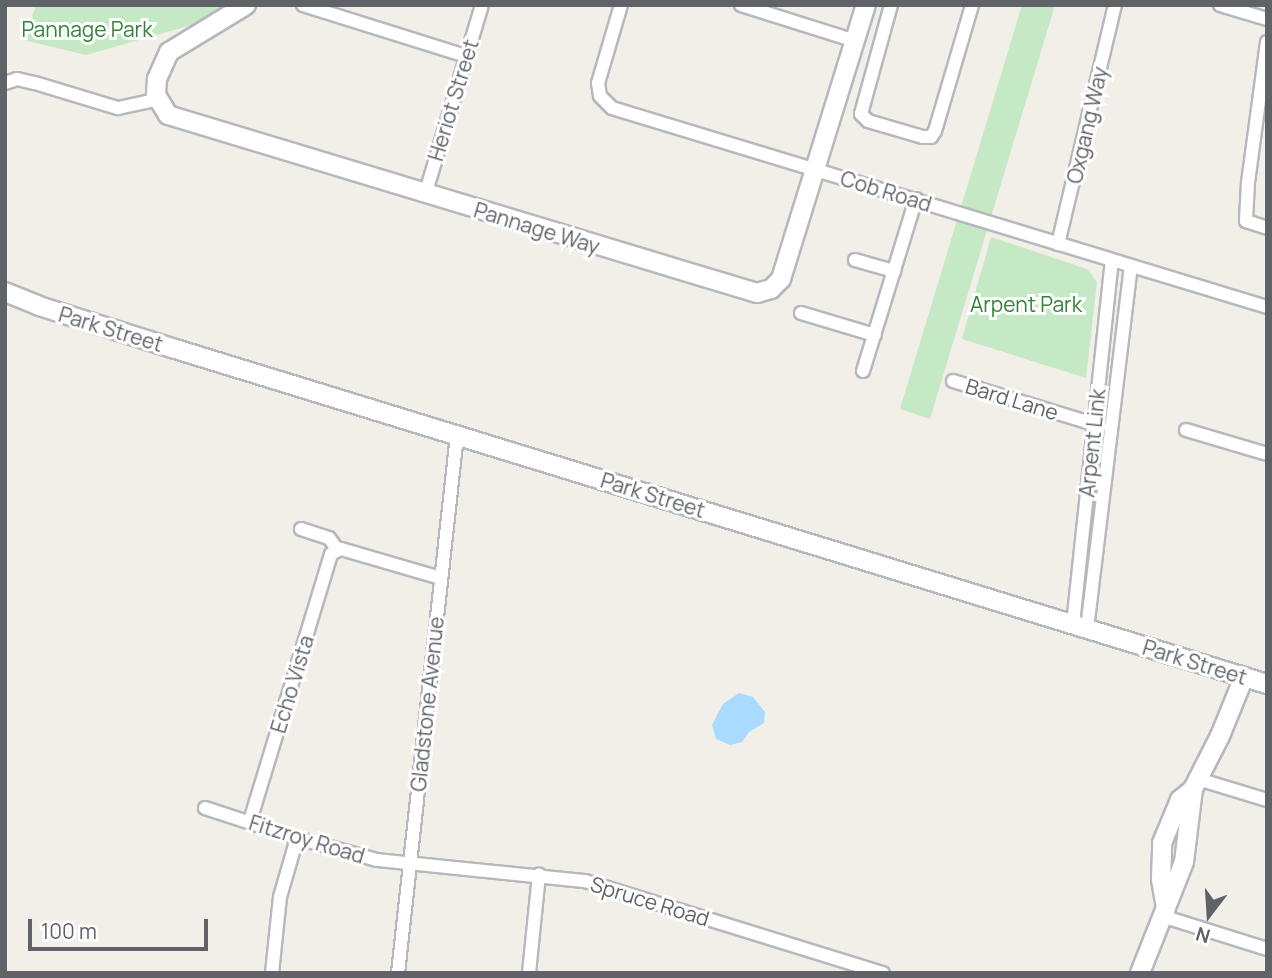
<!DOCTYPE html>
<html>
<head>
<meta charset="utf-8">
<style>
	body { margin:0 }
	#map { position:relative; width:1272px; height:978px; overflow:hidden; background:#f1efe8; font-family:Manrope,sans-serif }
	div>[style] { position:absolute }
	.green>* { inset:0; background:#c5e8c5 }
	.water>* { inset:0; background:#aadaff }
	.roads { filter:drop-shadow(2px 0 #b5b8bc) drop-shadow(-2px 0 #b5b8bc) drop-shadow(0 2px #b5b8bc) drop-shadow(0 -2px #b5b8bc) }
	.street>* { height:12px; margin:-6px; padding:0 6px; transform-origin:6px; border-radius:6px; background:#fff }
	.secondary>* { height:18px; margin:-9px; padding:0 9px; transform-origin:9px; border-radius:9px; background:#fff }
	span { translate:-50% -50%; white-space:nowrap; text-align:center; line-height:1.15; -webkit-text-stroke:6px #fff; paint-order:stroke }
	.park-label { font-size:21px; color:#348238 }
	.street-label { font-size:21px; color:#5f6368 }
	.frame { position:absolute; inset:0; border:7px solid #5f6368; pointer-events:none }
	.north { position:absolute; left:1174px; top:880px; width:70px; height:70px; -webkit-text-stroke:5px #fff; paint-order:stroke; rotate:197deg; font-size:19px; font-weight:700; line-height:28px; text-align:center; color:#5f6368 }
	.north::after { content:''; display:block; margin:auto; width:24px; height:32px; background:#5f6368; clip-path:polygon(50% 0,100% 100%,50% 72%,0 100%) }
	.scale { position:absolute; left:28px; top:919px; width:180px; height:32px; box-sizing:border-box; border:4px solid #5f6368; border-top:0; padding-left:9px; font-size:21px; line-height:24px; white-space:nowrap; color:#5f6368; -webkit-text-stroke:5px #fff; paint-order:stroke }
</style>
</head>
<body>
<div id="map">
	<div class="green">
		<div style="clip-path:polygon(36px 5px,223px 5px,195px 24px,86px 55px,24px 40px)"></div>
		<div style="clip-path:polygon(1022px 5px,1055px 5px,930px 419px,900px 409px)"></div>
		<div style="clip-path:polygon(991px 237px,1087px 269px,1097px 282px,1086px 378px,962px 339px)"></div>
	</div>
	<div class="water">
		<div style="clip-path:polygon(739px 693px,753px 697px,765px 712px,764px 723px,749px 732px,742px 742px,730px 745px,716px 739px,712px 725px,723px 704px)"></div>
	</div>
	<div class="roads">
		<div class="street">
			<div style="left:303px;top:5px;width:171px;rotate:17.4deg"></div>
			<div style="left:621px;top:5px;width:81px;rotate:106.4deg"></div>
			<div style="left:598px;top:83px;width:13px;rotate:81deg"></div>
			<div style="left:600px;top:96px;width:17px;rotate:45deg"></div>
			<div style="left:612px;top:108px;width:685px;rotate:16.9deg"></div>
			<div style="left:741px;top:5px;width:120px;rotate:17.5deg"></div>
			<div style="left:891px;top:5px;width:113px;rotate:105.4deg"></div>
			<div style="left:861px;top:114px;width:10px;rotate:45deg"></div>
			<div style="left:868px;top:121px;width:57px;rotate:16.2deg"></div>
			<div style="left:923px;top:137px;width:8px"></div>
			<div style="left:931px;top:137px;width:7px;rotate:-56deg"></div>
			<div style="left:935px;top:131px;width:131px;rotate:-73.6deg"></div>
			<div style="left:1220px;top:5px;width:49px;rotate:16.6deg"></div>
			<div style="left:1267px;top:42px;width:141px;rotate:97.7deg"></div>
			<div style="left:1248px;top:182px;width:39px;rotate:93deg"></div>
			<div style="left:1246px;top:221px;width:22px;rotate:18deg"></div>
			<div style="left:5px;top:83px;width:13px;rotate:-18deg"></div>
			<div style="left:17px;top:79px;width:18px;rotate:13deg"></div>
			<div style="left:35px;top:83px;width:87px;rotate:16.8deg"></div>
			<div style="left:118px;top:108px;width:40px;rotate:-12deg"></div>
			<div style="left:425px;top:195px;width:198px;rotate:-73.3deg"></div>
			<div style="left:1058px;top:244px;width:246px;rotate:-76.6deg"></div>
			<div style="left:855px;top:260px;width:41px;rotate:15.8deg"></div>
			<div style="left:801px;top:313px;width:77px;rotate:16.6deg"></div>
			<div style="left:863px;top:371px;width:180px;rotate:-72.9deg"></div>
			<div style="left:953px;top:381px;width:154px;rotate:17deg"></div>
			<div style="left:1186px;top:430px;width:84px;rotate:16.5deg"></div>
			<div style="left:301px;top:529px;width:29px;rotate:18deg"></div>
			<div style="left:329px;top:538px;width:14px;rotate:54deg"></div>
			<div style="left:1073px;top:624px;width:364px;rotate:-83.9deg"></div>
			<div style="left:1087px;top:629px;width:364px;rotate:-83.1deg"></div>
			<div style="left:1198px;top:779px;width:72px;rotate:16.9deg"></div>
			<div style="left:205px;top:808px;width:97px;rotate:18.1deg"></div>
			<div style="left:297px;top:838px;width:83px;rotate:15.4deg"></div>
			<div style="left:377px;top:860px;width:209px;rotate:5.8deg"></div>
			<div style="left:585px;top:881px;width:312px;rotate:17.2deg"></div>
			<div style="left:250px;top:821px;width:279px;rotate:-73.1deg"></div>
			<div style="left:331px;top:554px;width:11px;rotate:-27deg"></div>
			<div style="left:341px;top:549px;width:104px;rotate:16.2deg"></div>
			<div style="left:1165px;top:917px;width:107px;rotate:17.4deg"></div>
			<div style="left:272px;top:973px;width:76px;rotate:-84deg"></div>
			<div style="left:280px;top:897px;width:61px;rotate:-73.9deg"></div>
			<div style="left:398px;top:973px;width:541px;rotate:-83.74deg"></div>
			<div style="left:529px;top:973px;width:99px;rotate:-84.2deg"></div>
		</div>
		<div class="secondary">
			<div style="left:246px;top:5px;width:90px;rotate:148.6deg"></div>
			<div style="left:169px;top:52px;width:30px;rotate:114deg"></div>
			<div style="left:157px;top:79px;width:16px;rotate:94deg"></div>
			<div style="left:156px;top:95px;width:23px;rotate:59deg"></div>
			<div style="left:168px;top:115px;width:615px;rotate:16.82deg"></div>
			<div style="left:757px;top:293px;width:15px;rotate:-16deg"></div>
			<div style="left:771px;top:289px;width:14px;rotate:-45deg"></div>
			<div style="left:781px;top:279px;width:287px;rotate:-72.8deg"></div>
			<div style="left:5px;top:292px;width:37px;rotate:22deg"></div>
			<div style="left:39px;top:306px;width:139px;rotate:17.5deg"></div>
			<div style="left:172px;top:348px;width:1145px;rotate:17.06deg"></div>
			<div style="left:1166px;top:908px;width:29px;rotate:-100deg"></div>
			<div style="left:1161px;top:879px;width:36px;rotate:-88deg"></div>
			<div style="left:1162px;top:843px;width:47px;rotate:-67.3deg"></div>
			<div style="left:1180px;top:800px;width:17px;rotate:-40deg"></div>
			<div style="left:1140px;top:973px;width:119px;rotate:-68.4deg"></div>
			<div style="left:1184px;top:862px;width:74px;rotate:-83deg"></div>
			<div style="left:1193px;top:789px;width:59px;rotate:-63deg"></div>
			<div style="left:1220px;top:736px;width:64px;rotate:-67.9deg"></div>
		</div>
	</div>
	<div class="park-label">
		<span style="left:87px;top:29px">Pannage Park</span>
		<span style="left:1026px;top:304px">Arpent Park</span>
	</div>
	<div class="street-label">
		<span style="left:453px;top:100px;rotate:-73deg">Heriot Street</span>
		<span style="left:1087px;top:125px;rotate:-77deg">Oxgang Way</span>
		<span style="left:886px;top:191px;rotate:17deg">Cob Road</span>
		<span style="left:537px;top:228px;rotate:17deg">Pannage Way</span>
		<span style="left:111px;top:329px;rotate:17deg">Park Street</span>
		<span style="left:1012px;top:399px;rotate:17deg">Bard Lane</span>
		<span style="left:1092px;top:443px;rotate:-84deg">Arpent Link</span>
		<span style="left:653px;top:495px;rotate:17deg">Park Street</span>
		<span style="left:1195px;top:662px;rotate:17deg">Park Street</span>
		<span style="left:292px;top:684px;rotate:-73deg">Echo Vista</span>
		<span style="left:427px;top:704px;rotate:-84deg">Gladstone Avenue</span>
		<span style="left:307px;top:839px;rotate:17deg">Fitzroy Road</span>
		<span style="left:650px;top:901px;rotate:17deg">Spruce Road</span>
	</div>
	<div class="frame"></div>
	<div class="north">N</div>
	<div class="scale">100 m</div>
</div>
</body>
</html>
